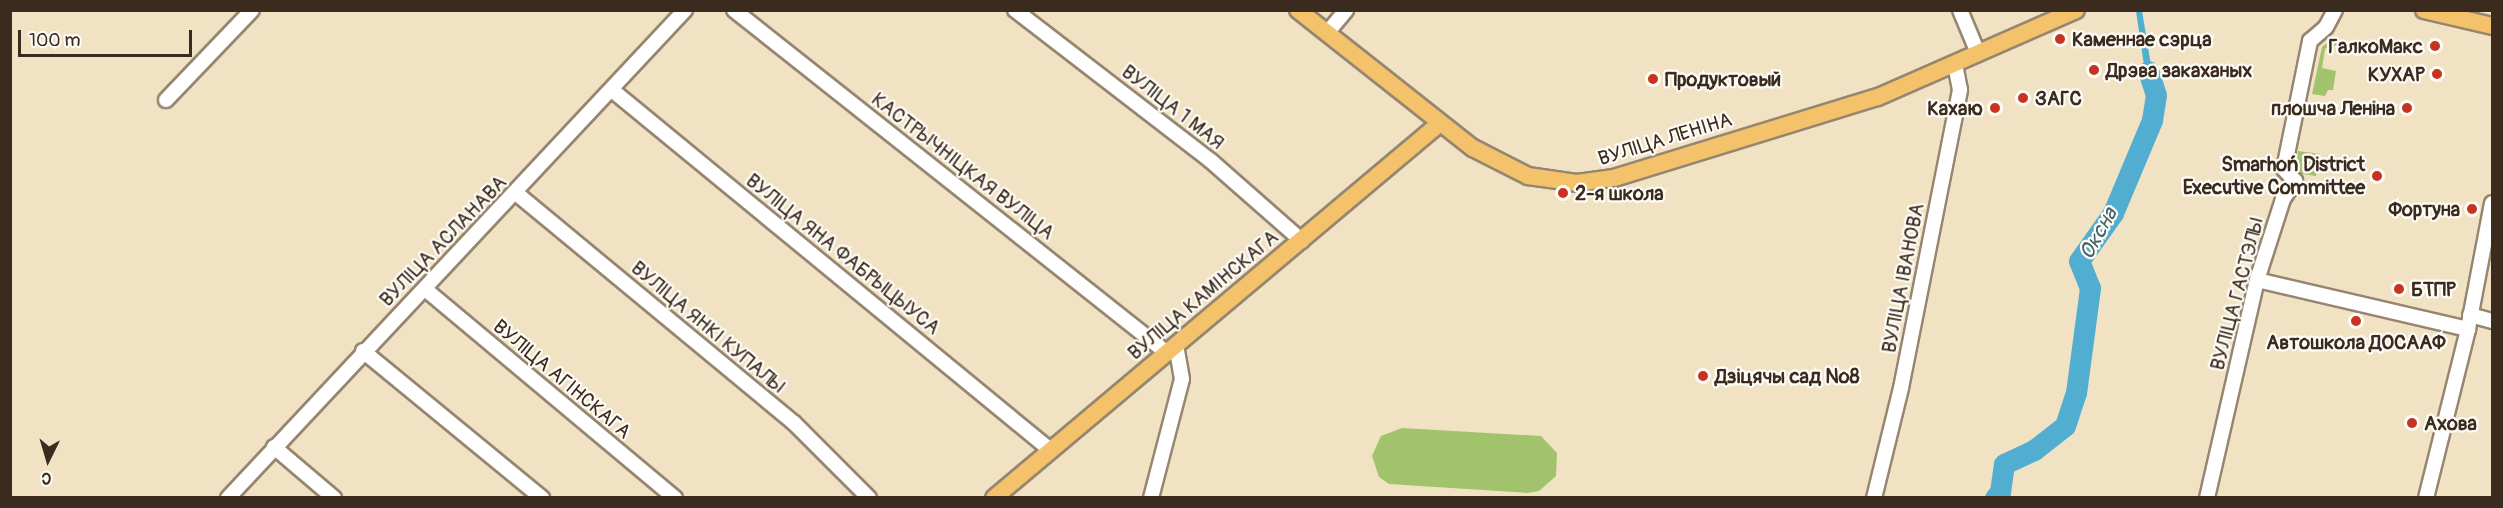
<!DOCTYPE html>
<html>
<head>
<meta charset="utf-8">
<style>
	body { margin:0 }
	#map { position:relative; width:2503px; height:508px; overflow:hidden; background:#f1e2c4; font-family:Pangolin,sans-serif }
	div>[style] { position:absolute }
	.green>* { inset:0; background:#a0c36c }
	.water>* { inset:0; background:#52aed0 }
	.river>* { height:21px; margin:-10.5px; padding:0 10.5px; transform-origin:10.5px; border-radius:10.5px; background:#52aed0 }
	.roads { filter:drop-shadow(2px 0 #968671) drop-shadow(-2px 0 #968671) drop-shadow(0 2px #968671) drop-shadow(0 -2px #968671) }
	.minor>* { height:14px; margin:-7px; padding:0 7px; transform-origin:7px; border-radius:7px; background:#fff }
	.major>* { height:16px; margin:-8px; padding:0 8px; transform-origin:8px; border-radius:8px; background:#f3c26a }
	.dots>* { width:16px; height:16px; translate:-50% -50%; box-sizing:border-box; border:3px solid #fdfcf7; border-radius:50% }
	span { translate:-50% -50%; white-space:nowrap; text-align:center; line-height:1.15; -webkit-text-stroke:4.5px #fdfcf7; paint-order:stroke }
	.poi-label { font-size:20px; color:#3b2a1e; font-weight:700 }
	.left { translate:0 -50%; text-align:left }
	.right { translate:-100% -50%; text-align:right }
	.street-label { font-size:20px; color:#3b2a1e }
	.water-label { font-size:21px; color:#445f65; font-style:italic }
	.frame { position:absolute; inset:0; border:12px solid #3b2a1e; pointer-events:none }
	.north { position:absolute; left:18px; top:430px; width:60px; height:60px; -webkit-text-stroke:4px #fdfcf7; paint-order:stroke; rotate:185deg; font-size:16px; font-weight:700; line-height:24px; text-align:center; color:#3b2a1e }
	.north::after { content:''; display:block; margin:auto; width:21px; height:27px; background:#3b2a1e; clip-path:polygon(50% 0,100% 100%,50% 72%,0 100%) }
	.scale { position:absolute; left:18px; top:30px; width:174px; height:27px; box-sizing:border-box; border:3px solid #3b2a1e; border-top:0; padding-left:8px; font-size:18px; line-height:21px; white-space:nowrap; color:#3b2a1e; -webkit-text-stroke:4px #fdfcf7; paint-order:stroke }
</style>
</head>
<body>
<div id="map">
	<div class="green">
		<div style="clip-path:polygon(2328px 42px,2342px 43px,2342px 47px,2330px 46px,2325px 49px,2322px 68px,2336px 71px,2333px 90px,2328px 90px,2325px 96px,2312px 94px,2322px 47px)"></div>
		<div style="clip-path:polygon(2298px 151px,2320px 154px,2316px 176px,2295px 173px)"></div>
		<div style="clip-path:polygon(1402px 428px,1541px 436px,1557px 453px,1556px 476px,1539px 491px,1528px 493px,1389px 484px,1379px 477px,1372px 456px,1381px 436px)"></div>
	</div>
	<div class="water">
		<div style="clip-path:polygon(2136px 11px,2142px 11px,2156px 95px,2147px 86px)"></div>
	</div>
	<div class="river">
		<div style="left:1995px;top:498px;width:8px;rotate:-50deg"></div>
		<div style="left:2000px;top:492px;width:28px;rotate:-82deg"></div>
		<div style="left:2004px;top:464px;width:33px;rotate:-25deg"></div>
		<div style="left:2034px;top:450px;width:39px;rotate:-38deg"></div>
		<div style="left:2065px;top:426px;width:35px;rotate:-72deg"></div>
		<div style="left:2076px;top:393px;width:106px;rotate:-82.4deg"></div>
		<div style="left:2090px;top:288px;width:29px;rotate:-112deg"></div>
		<div style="left:2079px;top:261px;width:59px;rotate:-54.7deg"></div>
		<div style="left:2113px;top:213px;width:101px;rotate:-67.2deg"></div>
		<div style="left:2152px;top:120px;width:25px;rotate:-81deg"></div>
		<div style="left:2156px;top:95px;width:25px;rotate:-108deg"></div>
	</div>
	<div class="roads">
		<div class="minor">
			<div style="left:734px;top:10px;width:552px;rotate:38.38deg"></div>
			<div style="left:1015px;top:10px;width:247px;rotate:37.6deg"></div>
			<div style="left:1211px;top:161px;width:121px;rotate:41.3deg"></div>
			<div style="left:1960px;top:10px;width:47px;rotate:67.3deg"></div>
			<div style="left:1327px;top:33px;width:30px;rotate:-50deg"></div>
			<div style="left:612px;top:90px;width:566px;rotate:39.4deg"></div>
			<div style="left:166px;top:100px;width:124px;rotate:-46.3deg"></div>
			<div style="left:516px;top:193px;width:361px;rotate:39.6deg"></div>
			<div style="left:794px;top:423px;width:106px;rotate:45deg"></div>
			<div style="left:2257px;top:280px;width:217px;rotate:13.1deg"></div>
			<div style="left:425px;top:289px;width:326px;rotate:39.9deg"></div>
			<div style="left:2470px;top:315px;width:23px;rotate:15deg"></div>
			<div style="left:363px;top:351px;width:232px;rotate:39.4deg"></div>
			<div style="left:274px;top:447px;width:79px;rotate:40.4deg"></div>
			<div style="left:228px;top:498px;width:669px;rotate:-46.88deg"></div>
			<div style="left:1151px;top:498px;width:123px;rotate:-75.4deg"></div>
			<div style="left:1182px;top:379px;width:34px;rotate:-100deg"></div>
			<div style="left:1874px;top:498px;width:113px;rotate:-76.2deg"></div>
			<div style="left:1901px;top:388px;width:304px;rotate:-78.8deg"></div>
			<div style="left:1960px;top:90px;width:25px;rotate:-101deg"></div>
			<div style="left:2207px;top:498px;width:224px;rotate:-77.1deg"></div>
			<div style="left:2257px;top:280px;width:85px;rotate:-72.2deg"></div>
			<div style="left:2283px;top:199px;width:22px;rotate:-56deg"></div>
			<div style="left:2295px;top:181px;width:16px;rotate:-133deg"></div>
			<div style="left:2284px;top:169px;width:131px;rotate:-78.5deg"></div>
			<div style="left:2310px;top:41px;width:21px;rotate:-41deg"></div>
			<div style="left:2326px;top:27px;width:19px;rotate:-62deg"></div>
			<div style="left:2426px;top:498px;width:174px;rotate:-76deg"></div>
			<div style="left:2468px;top:329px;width:128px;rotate:-79.2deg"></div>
		</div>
		<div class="major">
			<div style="left:1298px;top:10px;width:223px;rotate:38.3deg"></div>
			<div style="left:1473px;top:148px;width:62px;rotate:27deg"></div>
			<div style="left:1528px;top:176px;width:49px;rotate:8.1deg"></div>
			<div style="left:1577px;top:183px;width:37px;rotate:-8deg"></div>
			<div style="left:1614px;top:178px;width:276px;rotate:-17.1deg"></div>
			<div style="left:1878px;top:97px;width:216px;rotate:-23.7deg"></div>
			<div style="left:2424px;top:10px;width:70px;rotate:13.2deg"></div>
			<div style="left:994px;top:498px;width:581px;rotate:-40.05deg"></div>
		</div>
	</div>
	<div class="dots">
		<div style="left:2060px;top:39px;background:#c8321e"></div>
		<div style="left:2435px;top:46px;background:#c8321e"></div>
		<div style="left:2094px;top:70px;background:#c8321e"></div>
		<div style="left:2437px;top:74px;background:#c8321e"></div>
		<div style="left:1653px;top:79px;background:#c8321e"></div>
		<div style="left:2023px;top:98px;background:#c8321e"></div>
		<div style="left:1995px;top:108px;background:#c8321e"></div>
		<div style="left:2407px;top:108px;background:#c8321e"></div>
		<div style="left:2377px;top:176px;background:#c8321e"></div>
		<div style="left:1563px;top:193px;background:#c8321e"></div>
		<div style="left:2472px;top:209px;background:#c8321e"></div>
		<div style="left:2399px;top:289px;background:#c8321e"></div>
		<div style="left:2356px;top:321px;background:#c8321e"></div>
		<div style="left:1703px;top:376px;background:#c8321e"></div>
		<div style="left:2412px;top:423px;background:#c8321e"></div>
	</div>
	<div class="poi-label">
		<span class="left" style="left:2072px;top:39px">Каменнае сэрца</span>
		<span class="right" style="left:2423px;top:46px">ГалкоМакс</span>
		<span class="left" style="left:2106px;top:70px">Дрэва закаханых</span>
		<span class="right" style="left:2425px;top:74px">КУХАР</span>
		<span class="left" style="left:1665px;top:79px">Продуктовый</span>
		<span class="left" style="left:2035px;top:98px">ЗАГС</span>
		<span class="right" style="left:1983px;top:108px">Кахаю</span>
		<span class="right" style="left:2395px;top:108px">плошча Леніна</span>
		<span class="right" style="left:2365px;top:176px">Smarhoń District<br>Executive Committee</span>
		<span class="left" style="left:1575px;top:193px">2-я школа</span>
		<span class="right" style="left:2460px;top:209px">Фортуна</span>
		<span class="left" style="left:2411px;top:289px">БТПР</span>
		<span style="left:2356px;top:342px">Автошкола ДОСААФ</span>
		<span class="left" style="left:1715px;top:376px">Дзіцячы сад №8</span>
		<span class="left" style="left:2424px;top:423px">Ахова</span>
	</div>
	<div class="street-label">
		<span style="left:1173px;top:107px;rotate:38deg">ВУЛІЦА 1 МАЯ</span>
		<span style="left:1665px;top:139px;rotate:-17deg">ВУЛІЦА ЛЕНІНА</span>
		<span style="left:963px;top:166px;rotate:38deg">КАСТРЫЧНІЦКАЯ ВУЛІЦА</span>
		<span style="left:443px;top:241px;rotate:-46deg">ВУЛІЦА АСЛАНАВА</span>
		<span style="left:843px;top:254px;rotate:39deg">ВУЛІЦА ЯНА ФАБРЫЦЫУСА</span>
		<span style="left:1903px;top:278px;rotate:-79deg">ВУЛІЦА ІВАНОВА</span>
		<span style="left:2237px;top:294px;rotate:-75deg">ВУЛІЦА ГАСТЭЛЫ</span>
		<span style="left:1203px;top:295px;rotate:-40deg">ВУЛІЦА КАМІНСКАГА</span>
		<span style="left:708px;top:327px;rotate:40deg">ВУЛІЦА ЯНКІ КУПАЛЫ</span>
		<span style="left:562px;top:379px;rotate:40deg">ВУЛІЦА АГІНСКАГА</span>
	</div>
	<div class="water-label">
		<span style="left:2099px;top:234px;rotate:-61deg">Оксна</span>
	</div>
	<div class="frame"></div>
	<div class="north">С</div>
	<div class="scale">100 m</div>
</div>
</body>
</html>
